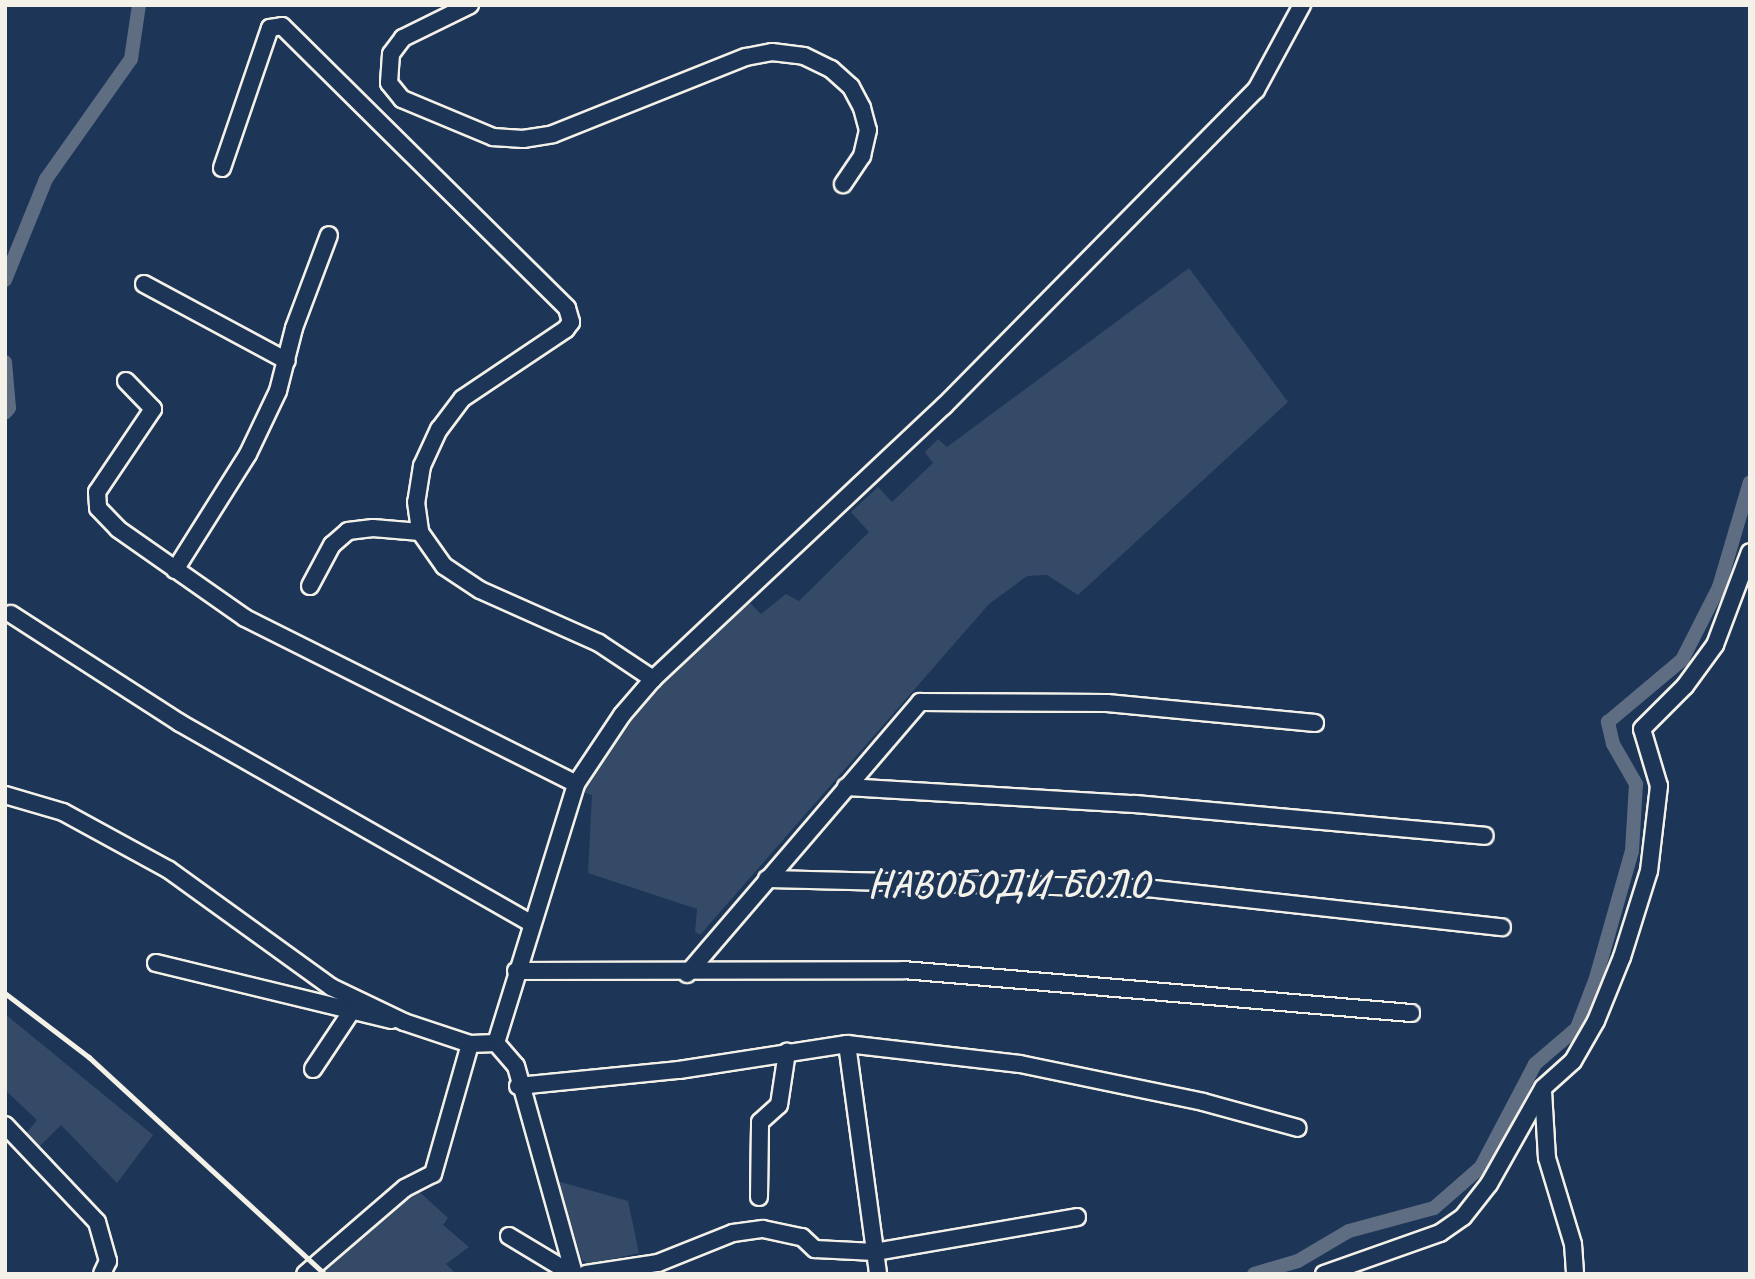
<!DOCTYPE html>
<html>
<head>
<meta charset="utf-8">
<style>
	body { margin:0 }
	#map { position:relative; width:1755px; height:1279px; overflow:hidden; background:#1d3557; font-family:Caveat,sans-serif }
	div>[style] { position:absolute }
	.green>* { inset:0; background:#354a67 }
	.canal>* { height:14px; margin:-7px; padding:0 7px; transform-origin:7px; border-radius:7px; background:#5e6d82 }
	.roads { filter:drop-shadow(2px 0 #f4f1e8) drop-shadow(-2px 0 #f4f1e8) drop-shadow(0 2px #f4f1e8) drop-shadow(0 -2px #f4f1e8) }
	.street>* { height:16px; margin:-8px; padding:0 8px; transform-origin:8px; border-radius:8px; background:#1d3557 }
	.rail>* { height:4.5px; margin:-2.25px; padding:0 2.25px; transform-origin:2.25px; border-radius:2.25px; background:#f4f1e8 }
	span { translate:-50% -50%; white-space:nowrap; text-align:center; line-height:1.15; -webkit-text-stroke:6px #1d3557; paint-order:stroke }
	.district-label { font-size:37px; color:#f4f1e8; font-weight:700; letter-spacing:2px }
	.frame { position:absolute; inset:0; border:7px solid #f4f1e8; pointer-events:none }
</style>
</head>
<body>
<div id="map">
	<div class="green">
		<div style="clip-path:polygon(1189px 268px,1288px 402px,1078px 595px,1047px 575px,1027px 576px,989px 604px,700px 935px,695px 932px,697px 909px,588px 873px,592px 795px,583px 792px,611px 736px,653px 683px,745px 598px,761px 614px,786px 594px,799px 601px,869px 532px,851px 512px,878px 487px,892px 502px,933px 463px,925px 452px,938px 439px,947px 447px)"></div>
		<div style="clip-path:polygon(5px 1014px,153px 1135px,117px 1183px,61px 1125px,37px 1149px,24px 1136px,37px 1120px,5px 1090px)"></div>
		<div style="clip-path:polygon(557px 1181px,628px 1201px,639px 1253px,590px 1264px,582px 1260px)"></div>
		<div style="clip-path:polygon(413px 1186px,448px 1218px,443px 1225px,469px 1247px,446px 1264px,456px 1274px,325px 1274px,318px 1265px)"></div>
	</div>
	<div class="canal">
		<div style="left:5px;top:280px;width:109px;rotate:-67.9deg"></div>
		<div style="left:46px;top:179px;width:147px;rotate:-54.7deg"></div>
		<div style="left:131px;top:59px;width:55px;rotate:-81.6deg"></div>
		<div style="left:5px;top:362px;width:46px;rotate:85deg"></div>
		<div style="left:9px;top:408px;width:6px;rotate:129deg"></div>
		<div style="left:1254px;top:1274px;width:46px;rotate:-16.5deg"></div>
		<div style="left:1298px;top:1261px;width:59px;rotate:-30.5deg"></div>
		<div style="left:1349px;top:1231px;width:88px;rotate:-15.1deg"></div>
		<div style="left:1434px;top:1208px;width:62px;rotate:-41.1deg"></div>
		<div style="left:1481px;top:1167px;width:116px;rotate:-62.3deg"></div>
		<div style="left:1535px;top:1064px;width:55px;rotate:-40.6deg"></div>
		<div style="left:1577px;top:1028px;width:53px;rotate:-69.2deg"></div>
		<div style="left:1596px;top:978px;width:132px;rotate:-74.2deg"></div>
		<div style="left:1632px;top:851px;width:67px;rotate:-86.6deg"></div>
		<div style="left:1636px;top:784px;width:46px;rotate:-119.9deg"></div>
		<div style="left:1613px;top:744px;width:23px;rotate:-103deg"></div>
		<div style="left:1608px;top:722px;width:97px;rotate:-40deg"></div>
		<div style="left:1682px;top:660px;width:82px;rotate:-63.1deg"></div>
		<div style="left:1719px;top:587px;width:109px;rotate:-73.6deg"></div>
	</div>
	<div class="roads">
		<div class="street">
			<div style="left:470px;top:5px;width:75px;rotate:153.8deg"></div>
			<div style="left:403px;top:38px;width:20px;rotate:127deg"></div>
			<div style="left:391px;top:54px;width:29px;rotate:94deg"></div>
			<div style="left:389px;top:83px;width:21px;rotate:51deg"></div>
			<div style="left:402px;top:99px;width:99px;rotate:22.7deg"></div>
			<div style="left:493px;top:137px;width:30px;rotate:4deg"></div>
			<div style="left:523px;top:139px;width:30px;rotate:-9deg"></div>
			<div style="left:553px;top:134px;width:208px;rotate:-21.8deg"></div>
			<div style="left:746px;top:57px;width:26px;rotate:-11deg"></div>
			<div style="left:772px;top:52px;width:32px;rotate:7deg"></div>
			<div style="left:804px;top:56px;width:30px;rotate:26deg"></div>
			<div style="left:831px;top:69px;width:27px;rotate:42deg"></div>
			<div style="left:851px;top:87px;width:24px;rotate:62deg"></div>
			<div style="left:862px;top:108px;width:23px;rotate:75deg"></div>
			<div style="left:868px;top:130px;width:27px;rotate:103deg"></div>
			<div style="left:862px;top:156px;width:34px;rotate:124deg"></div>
			<div style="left:222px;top:168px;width:148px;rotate:-71.1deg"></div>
			<div style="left:270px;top:28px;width:12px;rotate:-9deg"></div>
			<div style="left:282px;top:26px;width:401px;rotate:44.7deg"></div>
			<div style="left:567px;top:308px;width:15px;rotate:74deg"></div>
			<div style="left:571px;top:322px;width:9px;rotate:126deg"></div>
			<div style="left:566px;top:329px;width:125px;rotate:146.1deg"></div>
			<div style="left:462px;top:399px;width:38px;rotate:127deg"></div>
			<div style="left:439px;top:429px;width:41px;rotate:114.7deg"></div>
			<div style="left:422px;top:466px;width:36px;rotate:99deg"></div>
			<div style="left:416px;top:502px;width:30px;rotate:82deg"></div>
			<div style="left:420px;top:532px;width:42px;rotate:54.8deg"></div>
			<div style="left:444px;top:566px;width:43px;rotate:33.7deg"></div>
			<div style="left:480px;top:590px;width:130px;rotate:24deg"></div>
			<div style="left:599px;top:643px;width:65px;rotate:33.7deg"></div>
			<div style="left:144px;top:284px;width:162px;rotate:28.3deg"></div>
			<div style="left:126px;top:381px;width:39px;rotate:46deg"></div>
			<div style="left:153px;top:409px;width:100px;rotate:124deg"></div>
			<div style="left:97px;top:492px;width:16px;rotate:86deg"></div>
			<div style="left:98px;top:508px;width:29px;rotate:46deg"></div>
			<div style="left:118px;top:529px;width:155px;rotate:35deg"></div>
			<div style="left:245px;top:618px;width:370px;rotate:26.6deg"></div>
			<div style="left:175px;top:570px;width:137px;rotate:-57.8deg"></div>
			<div style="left:248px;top:454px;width:70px;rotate:-64.5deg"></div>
			<div style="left:278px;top:391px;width:65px;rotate:-75.7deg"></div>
			<div style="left:294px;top:328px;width:99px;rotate:-69.4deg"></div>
			<div style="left:310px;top:586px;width:47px;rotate:-61.8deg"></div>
			<div style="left:332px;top:545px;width:21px;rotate:-41deg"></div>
			<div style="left:348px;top:531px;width:25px;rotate:-7deg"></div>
			<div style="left:373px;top:528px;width:47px;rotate:4.9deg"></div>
			<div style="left:11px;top:614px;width:201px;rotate:32.8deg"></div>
			<div style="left:180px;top:723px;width:404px;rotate:29.7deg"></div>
			<div style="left:846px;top:787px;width:289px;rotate:3.4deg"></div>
			<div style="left:1135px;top:804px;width:351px;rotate:5.2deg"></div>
			<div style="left:5px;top:795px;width:60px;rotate:16.3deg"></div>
			<div style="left:63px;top:812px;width:121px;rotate:28.7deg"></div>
			<div style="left:169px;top:870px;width:200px;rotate:35.8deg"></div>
			<div style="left:331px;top:987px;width:81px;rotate:25.6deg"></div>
			<div style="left:404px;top:1022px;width:70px;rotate:18.4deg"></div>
			<div style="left:470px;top:1044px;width:26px;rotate:-2deg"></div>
			<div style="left:767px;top:879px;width:379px;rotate:1.4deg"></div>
			<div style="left:1146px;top:888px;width:358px;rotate:6.3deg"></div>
			<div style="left:156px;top:963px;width:242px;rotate:13.6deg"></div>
			<div style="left:516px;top:971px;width:387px;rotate:-0.1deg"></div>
			<div style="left:903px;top:970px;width:510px;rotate:4.84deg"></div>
			<div style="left:687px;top:974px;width:358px;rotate:-49.4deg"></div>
			<div style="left:920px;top:702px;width:187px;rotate:0.3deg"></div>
			<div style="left:1107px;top:703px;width:209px;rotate:5.5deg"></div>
			<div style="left:496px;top:1043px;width:271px;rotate:-72.8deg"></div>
			<div style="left:576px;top:784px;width:83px;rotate:-56.3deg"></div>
			<div style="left:622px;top:715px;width:48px;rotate:-49.3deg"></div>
			<div style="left:653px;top:679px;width:399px;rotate:-43.2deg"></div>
			<div style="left:944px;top:406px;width:444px;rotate:-45.4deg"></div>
			<div style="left:1256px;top:90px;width:97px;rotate:-61.6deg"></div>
			<div style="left:496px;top:1043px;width:30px;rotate:49deg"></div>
			<div style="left:516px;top:1066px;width:216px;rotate:74.4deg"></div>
			<div style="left:847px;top:1044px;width:232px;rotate:82.3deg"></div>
			<div style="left:313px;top:1069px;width:69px;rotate:-56.3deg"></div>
			<div style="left:518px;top:1086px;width:162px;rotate:-5.7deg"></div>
			<div style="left:679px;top:1070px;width:170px;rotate:-8.8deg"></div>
			<div style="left:847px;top:1044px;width:174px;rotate:6.6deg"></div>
			<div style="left:1020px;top:1064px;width:187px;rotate:11.7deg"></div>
			<div style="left:1203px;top:1102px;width:98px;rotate:15.3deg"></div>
			<div style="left:1543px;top:1091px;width:67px;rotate:86.6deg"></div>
			<div style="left:1547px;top:1158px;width:90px;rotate:73.2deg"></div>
			<div style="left:1573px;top:1244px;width:30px;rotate:86deg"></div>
			<div style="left:5px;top:1125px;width:134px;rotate:46.5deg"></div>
			<div style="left:97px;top:1222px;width:41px;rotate:74.2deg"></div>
			<div style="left:108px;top:1261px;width:14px;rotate:115deg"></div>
			<div style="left:759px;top:1197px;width:75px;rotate:-89.2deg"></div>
			<div style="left:760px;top:1122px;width:25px;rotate:-42deg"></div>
			<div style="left:779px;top:1105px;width:54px;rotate:-81.4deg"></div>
			<div style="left:509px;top:1236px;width:74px;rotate:31.1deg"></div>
			<div style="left:305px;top:1274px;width:132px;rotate:-40.7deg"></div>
			<div style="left:405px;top:1188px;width:31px;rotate:-27deg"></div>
			<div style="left:433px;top:1174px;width:135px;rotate:-74.1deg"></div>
			<div style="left:586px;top:1274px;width:73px;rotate:-8.7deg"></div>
			<div style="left:658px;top:1263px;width:81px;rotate:-21.8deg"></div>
			<div style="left:733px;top:1233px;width:30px;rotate:-8deg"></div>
			<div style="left:763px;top:1229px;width:40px;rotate:12deg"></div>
			<div style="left:802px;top:1237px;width:18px;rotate:43deg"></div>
			<div style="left:815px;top:1249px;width:60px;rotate:2.9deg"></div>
			<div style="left:875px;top:1252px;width:205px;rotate:-9.8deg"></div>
			<div style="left:1324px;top:1274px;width:123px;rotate:-19.5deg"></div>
			<div style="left:1440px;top:1233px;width:28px;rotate:-35deg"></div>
			<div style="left:1463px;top:1217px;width:42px;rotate:-51.8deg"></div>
			<div style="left:1489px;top:1184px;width:110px;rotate:-60.6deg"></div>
			<div style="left:1543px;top:1088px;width:40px;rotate:-42deg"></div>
			<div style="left:1573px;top:1061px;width:46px;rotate:-60.1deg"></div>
			<div style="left:1596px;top:1021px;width:69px;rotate:-67.9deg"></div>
			<div style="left:1622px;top:957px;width:90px;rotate:-72.6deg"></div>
			<div style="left:1649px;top:871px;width:86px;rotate:-83.3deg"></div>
			<div style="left:1659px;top:786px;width:59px;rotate:-106.6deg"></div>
			<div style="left:1642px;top:729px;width:61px;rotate:-45deg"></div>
			<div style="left:1685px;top:686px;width:51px;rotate:-53.8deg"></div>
			<div style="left:1715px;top:645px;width:99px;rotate:-69.4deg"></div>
		</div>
	</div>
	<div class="rail">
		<div style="left:5px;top:993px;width:106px;rotate:37.3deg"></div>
		<div style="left:89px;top:1057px;width:321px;rotate:42.6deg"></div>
	</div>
	<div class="district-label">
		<span style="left:1009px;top:884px">НАВОБОДИ БОЛО</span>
	</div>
	<div class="frame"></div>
</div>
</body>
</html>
